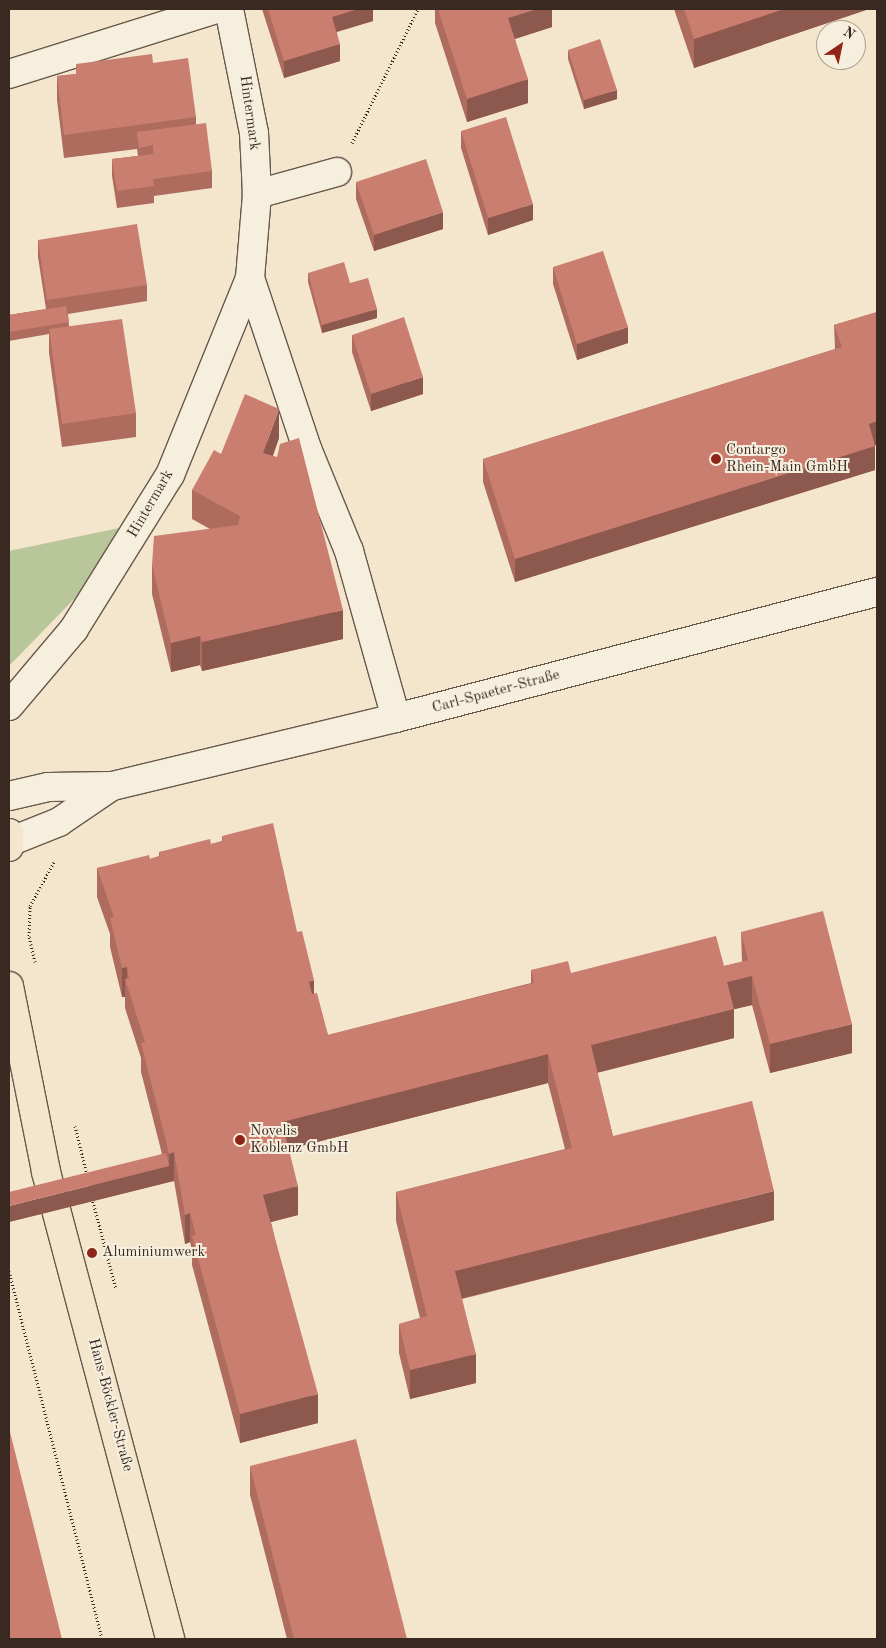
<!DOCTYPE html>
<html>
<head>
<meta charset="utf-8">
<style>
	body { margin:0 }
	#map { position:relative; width:886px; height:1648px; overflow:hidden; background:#f3e6cd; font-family:"Old Standard TT",serif }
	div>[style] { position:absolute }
	.green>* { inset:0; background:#b8c69a }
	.path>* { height:3px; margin-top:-1.5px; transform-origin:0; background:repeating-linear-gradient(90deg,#392921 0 1px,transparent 0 3.5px) }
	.roads { filter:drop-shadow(1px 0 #68584c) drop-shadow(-1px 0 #68584c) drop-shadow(0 1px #68584c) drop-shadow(0 -1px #68584c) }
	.minor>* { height:28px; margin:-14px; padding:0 14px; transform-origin:14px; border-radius:14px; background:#f7efde }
	.major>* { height:28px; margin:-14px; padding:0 14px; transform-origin:14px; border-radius:14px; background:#f3e6cd }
	.wall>* { inset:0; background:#ae6c5f }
	.shaded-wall>* { inset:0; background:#8d584e }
	.building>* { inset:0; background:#ca7e6f }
	.dots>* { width:14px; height:14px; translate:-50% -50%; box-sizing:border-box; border:2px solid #f7efde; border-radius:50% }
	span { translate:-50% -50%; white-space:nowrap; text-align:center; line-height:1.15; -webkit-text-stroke:4px #f7efde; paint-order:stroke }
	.street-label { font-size:15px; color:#392921 }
	.poi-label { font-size:15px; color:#392921 }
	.left { translate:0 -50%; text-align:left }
	.frame { position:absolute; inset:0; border:10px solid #392921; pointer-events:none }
	.north { position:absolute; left:816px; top:20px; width:50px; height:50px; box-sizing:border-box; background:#f7efde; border:1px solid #aba092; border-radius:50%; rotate:34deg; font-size:14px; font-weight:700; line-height:20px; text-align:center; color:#392921 }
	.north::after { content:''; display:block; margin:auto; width:18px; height:22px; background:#8f2418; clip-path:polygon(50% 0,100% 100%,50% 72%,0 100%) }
</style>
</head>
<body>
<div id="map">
	<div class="green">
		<div style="clip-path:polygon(119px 528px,78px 595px,9px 666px,9px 551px)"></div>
	</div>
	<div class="path">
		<div style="left:352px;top:143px;width:149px;rotate:-63.8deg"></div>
		<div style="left:35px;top:962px;width:27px;rotate:-103deg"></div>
		<div style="left:29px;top:936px;width:30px;rotate:-88deg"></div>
		<div style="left:30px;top:906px;width:50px;rotate:-61.4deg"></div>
		<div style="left:75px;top:1126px;width:50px;rotate:76.2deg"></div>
		<div style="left:92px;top:1198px;width:94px;rotate:75.2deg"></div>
		<div style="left:9px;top:1271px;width:380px;rotate:75.8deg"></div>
	</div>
	<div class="roads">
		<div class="minor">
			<div style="left:9px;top:74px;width:217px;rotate:-17.4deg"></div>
			<div style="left:257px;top:194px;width:83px;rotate:-15.4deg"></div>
			<div style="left:250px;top:278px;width:182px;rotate:71.5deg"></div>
			<div style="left:308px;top:451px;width:108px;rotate:67.7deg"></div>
			<div style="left:349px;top:551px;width:173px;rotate:74.3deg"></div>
			<div style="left:9px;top:706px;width:101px;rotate:-49.8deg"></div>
			<div style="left:74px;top:629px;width:181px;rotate:-58.1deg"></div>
			<div style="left:170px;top:475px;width:213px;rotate:-67.9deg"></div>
			<div style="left:250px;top:278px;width:84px;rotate:-85.2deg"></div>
			<div style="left:257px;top:194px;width:61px;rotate:-92.8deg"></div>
			<div style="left:254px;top:133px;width:126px;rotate:-101.4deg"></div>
			<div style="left:9px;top:796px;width:40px;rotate:-13deg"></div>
			<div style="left:48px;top:787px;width:64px;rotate:-0.9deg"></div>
			<div style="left:112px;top:786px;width:292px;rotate:-13.5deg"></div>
			<div style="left:396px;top:718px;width:497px;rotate:-14.7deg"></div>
			<div style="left:9px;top:842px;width:54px;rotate:-21.8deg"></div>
			<div style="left:59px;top:822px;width:64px;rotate:-34.2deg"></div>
		</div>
		<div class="major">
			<div style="left:9px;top:833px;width:14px;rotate:90deg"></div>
			<div style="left:9px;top:986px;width:190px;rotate:78.7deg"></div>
			<div style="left:46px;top:1172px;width:483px;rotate:75.1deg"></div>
		</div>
	</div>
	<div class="wall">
		<div style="clip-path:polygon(262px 9px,373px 9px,373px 21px,337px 32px,340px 61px,284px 78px)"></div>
		<div style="clip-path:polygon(435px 9px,552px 9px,552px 27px,515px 39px,528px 103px,467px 122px,435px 23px)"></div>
		<div style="clip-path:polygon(674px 9px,869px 9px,694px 68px)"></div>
		<div style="clip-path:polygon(568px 50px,617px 99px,584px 109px,568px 59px)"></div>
		<div style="clip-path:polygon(153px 63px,196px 117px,196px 124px,212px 171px,212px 188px,154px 196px,154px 203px,117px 208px,112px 176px,112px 159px,138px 156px,137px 149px,64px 158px,57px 100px,57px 76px,76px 74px,76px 64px)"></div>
		<div style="clip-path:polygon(461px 131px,533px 220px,488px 235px,461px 148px)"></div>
		<div style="clip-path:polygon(356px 182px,443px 229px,374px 251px,356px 199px)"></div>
		<div style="clip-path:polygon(38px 240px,147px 285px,147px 301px,68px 314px,69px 326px,136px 413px,136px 437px,62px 447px,49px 353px,49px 334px,9px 341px,9px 315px,46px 309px,38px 257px)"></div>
		<div style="clip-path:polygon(553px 267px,628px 343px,577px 360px,553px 284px)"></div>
		<div style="clip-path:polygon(308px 273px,350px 283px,377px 318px,322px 333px,308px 282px)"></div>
		<div style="clip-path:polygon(877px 312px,877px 445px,875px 445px,875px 470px,515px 582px,483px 482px,483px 459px,835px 349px,834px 325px)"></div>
		<div style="clip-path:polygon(352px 335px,423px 394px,371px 411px,352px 352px)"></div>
		<div style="clip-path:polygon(279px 438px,273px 456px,343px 639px,202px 671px,200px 665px,171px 672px,152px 594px,152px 565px,210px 529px,192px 519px,192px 490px,221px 454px)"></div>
		<div style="clip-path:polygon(222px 836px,297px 932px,314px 993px,328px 1035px,531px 983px,531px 970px,571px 973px,724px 966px,742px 962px,741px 932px,852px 1053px,770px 1073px,752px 1005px,734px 1009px,734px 1038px,597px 1073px,613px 1136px,774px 1220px,462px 1299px,476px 1383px,410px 1399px,399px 1353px,399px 1324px,420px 1318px,396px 1221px,396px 1192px,565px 1149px,548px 1083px,289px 1149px,298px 1215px,271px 1222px,318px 1423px,240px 1443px,192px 1265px,192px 1250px,190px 1242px,185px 1244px,174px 1181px,9px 1222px,162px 1154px,141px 1072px,141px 1058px,125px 1008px,125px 997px,122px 997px,110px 947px,110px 934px,97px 897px,97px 868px,150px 859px,159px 856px,159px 852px,211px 844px,222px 841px)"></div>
		<div style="clip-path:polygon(250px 1466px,407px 1639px,287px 1639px,250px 1495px)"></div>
	</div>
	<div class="shaded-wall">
		<div style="clip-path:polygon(358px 9px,373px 9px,373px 21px,332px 33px,332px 17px)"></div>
		<div style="clip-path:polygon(537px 9px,552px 9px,552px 27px,508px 41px,508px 18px)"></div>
		<div style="clip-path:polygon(784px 9px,869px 9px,694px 68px,694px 39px)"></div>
		<div style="clip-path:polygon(340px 44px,340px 61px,284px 78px,284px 61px)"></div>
		<div style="clip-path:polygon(528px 79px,528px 103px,467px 122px,467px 99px)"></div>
		<div style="clip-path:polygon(617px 90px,617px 99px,584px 109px,584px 100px)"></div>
		<div style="clip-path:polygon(533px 204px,533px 220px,488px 235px,488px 218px)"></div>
		<div style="clip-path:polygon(443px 212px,443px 229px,374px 251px,374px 235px)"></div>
		<div style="clip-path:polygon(377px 309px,377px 318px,322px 333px,322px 325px)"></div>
		<div style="clip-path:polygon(628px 327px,628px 343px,577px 360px,577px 344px)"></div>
		<div style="clip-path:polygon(423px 377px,423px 394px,371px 411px,371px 394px)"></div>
		<div style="clip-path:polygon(279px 409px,279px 438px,263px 482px,263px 453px)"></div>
		<div style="clip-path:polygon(877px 421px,877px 445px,869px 447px,869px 424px)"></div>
		<div style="clip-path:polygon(875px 446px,875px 470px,515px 582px,515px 559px)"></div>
		<div style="clip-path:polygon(343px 610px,343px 639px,202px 671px,202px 642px)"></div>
		<div style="clip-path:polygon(200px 636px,200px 665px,171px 672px,171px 643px)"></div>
		<div style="clip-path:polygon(127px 967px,127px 983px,125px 979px,125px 997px,122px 997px,122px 968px)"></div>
		<div style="clip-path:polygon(752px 976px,752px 1005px,727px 1011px,727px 982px)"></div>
		<div style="clip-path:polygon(314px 980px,314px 1009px,309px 982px)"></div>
		<div style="clip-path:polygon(734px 1009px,734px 1038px,591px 1074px,591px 1045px)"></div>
		<div style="clip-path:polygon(852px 1024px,852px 1053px,770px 1073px,770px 1044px)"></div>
		<div style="clip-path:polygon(548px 1054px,548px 1083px,282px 1151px,282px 1122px)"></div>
		<div style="clip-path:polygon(174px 1152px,174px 1181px,169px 1182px,169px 1154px)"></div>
		<div style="clip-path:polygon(169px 1166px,169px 1182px,9px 1222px,9px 1206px)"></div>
		<div style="clip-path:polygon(298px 1186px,298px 1215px,263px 1224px,263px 1195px)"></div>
		<div style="clip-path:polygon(774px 1191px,774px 1220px,455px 1300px,455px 1271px)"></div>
		<div style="clip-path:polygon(190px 1213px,190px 1242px,185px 1244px,185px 1215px)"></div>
		<div style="clip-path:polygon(476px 1354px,476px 1383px,410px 1399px,410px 1370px)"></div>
		<div style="clip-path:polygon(318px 1394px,318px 1423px,240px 1443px,240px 1414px)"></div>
	</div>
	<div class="building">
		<div style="clip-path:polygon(268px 9px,358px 9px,332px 17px,340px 44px,284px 61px)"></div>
		<div style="clip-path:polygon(438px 9px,537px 9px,508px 18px,528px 79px,467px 99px)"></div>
		<div style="clip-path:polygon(684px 9px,784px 9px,694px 39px)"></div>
		<div style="clip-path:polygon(600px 39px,617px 90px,584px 100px,568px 50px)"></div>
		<div style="clip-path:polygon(152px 54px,153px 63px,188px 58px,196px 117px,64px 135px,57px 76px,76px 74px,76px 64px)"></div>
		<div style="clip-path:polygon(506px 117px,533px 204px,488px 218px,461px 131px)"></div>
		<div style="clip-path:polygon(206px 123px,212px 171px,153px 179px,154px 186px,117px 191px,112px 159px,153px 154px,153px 145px,139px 148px,137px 132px)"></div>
		<div style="clip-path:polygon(426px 159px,443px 212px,374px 235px,356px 182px)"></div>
		<div style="clip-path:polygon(137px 224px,147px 285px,47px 300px,38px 240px)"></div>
		<div style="clip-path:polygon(603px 251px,628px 327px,577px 344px,553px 267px)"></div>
		<div style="clip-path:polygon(344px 262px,350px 283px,368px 278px,377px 309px,322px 325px,308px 273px)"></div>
		<div style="clip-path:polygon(66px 306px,69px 322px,9px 332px,9px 315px)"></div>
		<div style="clip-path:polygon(877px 312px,877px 421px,869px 424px,875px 446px,515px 559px,483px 459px,842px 347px,834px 325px)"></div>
		<div style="clip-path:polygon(404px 317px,423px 377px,371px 394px,352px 335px)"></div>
		<div style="clip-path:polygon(122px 319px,136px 413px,62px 424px,49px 329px)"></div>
		<div style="clip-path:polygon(245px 394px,279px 409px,263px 453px,277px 457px,280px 444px,299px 438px,343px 610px,202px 642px,200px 636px,171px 643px,152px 565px,154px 536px,238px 525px,240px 516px,192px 490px,214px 450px,221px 454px)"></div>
		<div style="clip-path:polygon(273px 823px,297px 932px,302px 931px,314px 980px,309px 982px,312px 994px,317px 993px,328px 1035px,534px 983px,531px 970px,568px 961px,571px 973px,716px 936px,724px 966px,748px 960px,741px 932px,823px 911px,852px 1024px,770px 1044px,752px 976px,727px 982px,734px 1009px,591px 1045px,613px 1136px,752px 1101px,774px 1191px,455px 1271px,476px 1354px,410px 1370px,399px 1324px,427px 1316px,396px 1192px,572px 1148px,548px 1054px,282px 1122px,298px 1186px,263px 1195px,318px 1394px,240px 1414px,192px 1236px,196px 1235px,190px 1213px,185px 1215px,174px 1152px,169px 1154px,166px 1141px,141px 1043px,145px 1042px,125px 979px,129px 978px,127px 967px,122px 968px,110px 918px,114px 917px,97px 868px,149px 855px,150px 859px,160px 856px,159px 852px,210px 839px,211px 844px,223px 841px,222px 836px)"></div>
		<div style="clip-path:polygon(166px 1153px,169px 1166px,9px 1206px,9px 1192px)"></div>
		<div style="clip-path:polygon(9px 1428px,62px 1639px,9px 1639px)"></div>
		<div style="clip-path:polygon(356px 1439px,407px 1639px,294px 1639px,250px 1466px)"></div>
	</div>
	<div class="dots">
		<div style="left:716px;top:459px;background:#8f2418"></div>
		<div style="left:240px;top:1140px;background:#8f2418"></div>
		<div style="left:92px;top:1253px;background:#8f2418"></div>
	</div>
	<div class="street-label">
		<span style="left:249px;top:113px;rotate:82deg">Hintermark</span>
		<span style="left:151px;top:504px;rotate:-60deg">Hintermark</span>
		<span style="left:496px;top:692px;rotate:-15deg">Carl-Spaeter-Straße</span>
		<span style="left:110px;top:1405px;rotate:75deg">Hans-Böckler-Straße</span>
	</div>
	<div class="poi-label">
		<span class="left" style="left:726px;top:459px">Contargo<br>Rhein-Main GmbH</span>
		<span class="left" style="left:250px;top:1140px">Novelis<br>Koblenz GmbH</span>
		<span class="left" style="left:102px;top:1253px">Aluminiumwerk</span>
	</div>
	<div class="frame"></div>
	<div class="north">N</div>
</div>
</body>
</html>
